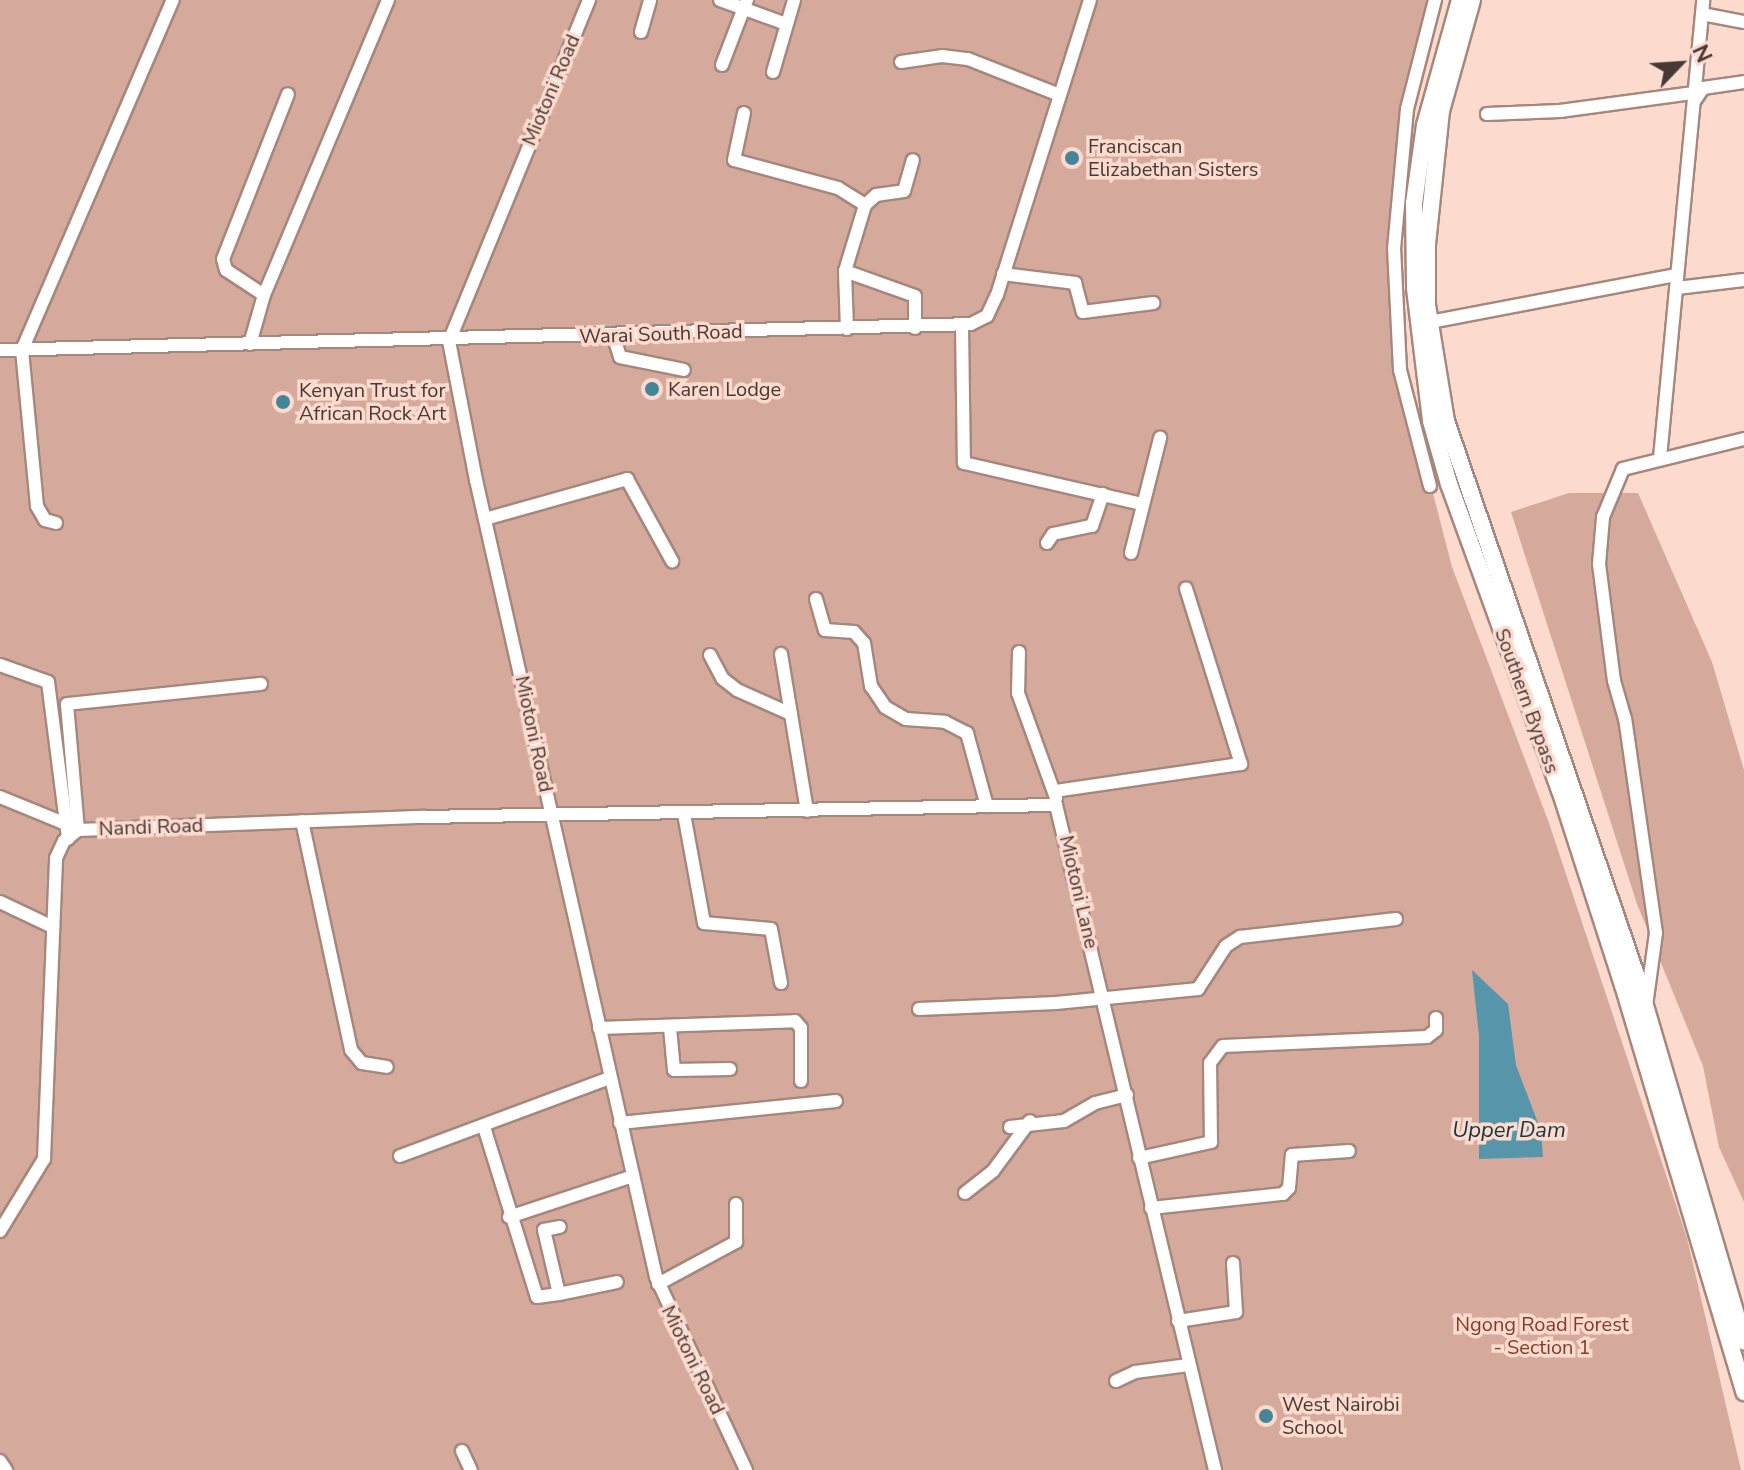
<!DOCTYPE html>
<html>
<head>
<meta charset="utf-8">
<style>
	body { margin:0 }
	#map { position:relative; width:1744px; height:1470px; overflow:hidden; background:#fcdace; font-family:"Nunito Sans",sans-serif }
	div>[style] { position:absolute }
	.green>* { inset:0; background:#d5aa9c }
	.water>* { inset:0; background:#5796aa }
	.roads { filter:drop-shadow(2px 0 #a6877c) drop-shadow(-2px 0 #a6877c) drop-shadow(0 2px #a6877c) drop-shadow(0 -2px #a6877c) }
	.minor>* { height:12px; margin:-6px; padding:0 6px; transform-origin:6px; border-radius:6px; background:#fff }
	.highway>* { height:16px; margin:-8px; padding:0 8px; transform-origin:8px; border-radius:8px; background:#fff }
	.dots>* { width:22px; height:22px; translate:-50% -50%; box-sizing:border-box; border:4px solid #fcdace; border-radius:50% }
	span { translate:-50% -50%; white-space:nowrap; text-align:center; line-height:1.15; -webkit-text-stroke:7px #fcdace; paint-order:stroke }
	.street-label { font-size:20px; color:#473935 }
	.poi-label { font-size:20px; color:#473935 }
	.left { translate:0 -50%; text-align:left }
	.park-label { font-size:20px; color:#813d25 }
	.water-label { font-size:22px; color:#183841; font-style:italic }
	.north { position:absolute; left:1640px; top:24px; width:80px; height:80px; -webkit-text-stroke:6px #fcdace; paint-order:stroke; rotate:65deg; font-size:22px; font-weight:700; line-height:32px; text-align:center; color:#473935 }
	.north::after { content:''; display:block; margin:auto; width:28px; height:36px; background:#473935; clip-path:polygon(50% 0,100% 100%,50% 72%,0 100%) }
</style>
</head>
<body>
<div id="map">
	<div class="green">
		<div style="clip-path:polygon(0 0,1440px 0,1402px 144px,1397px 354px,1452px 567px,1549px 823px,1687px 1238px,1741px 1470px,0 1470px)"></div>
		<div style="clip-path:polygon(1569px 493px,1638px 493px,1712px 662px,1744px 770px,1744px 1202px,1719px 1147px,1703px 1066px,1637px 904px,1511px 512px)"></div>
	</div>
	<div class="water">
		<div style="clip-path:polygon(1472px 970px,1508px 1004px,1516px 1065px,1541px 1131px,1543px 1157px,1479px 1159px,1479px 1036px)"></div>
	</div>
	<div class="roads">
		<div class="minor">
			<div style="left:589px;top:0;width:369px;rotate:112.3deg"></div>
			<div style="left:449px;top:341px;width:142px;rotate:79deg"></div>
			<div style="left:476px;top:480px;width:817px;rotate:77.27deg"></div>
			<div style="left:656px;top:1277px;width:213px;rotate:65deg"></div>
			<div style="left:720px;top:0;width:70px;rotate:20deg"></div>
			<div style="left:1702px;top:14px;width:43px;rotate:10.8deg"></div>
			<div style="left:641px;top:32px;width:33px;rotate:-74deg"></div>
			<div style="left:901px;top:62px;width:41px;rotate:-8.3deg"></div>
			<div style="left:942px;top:56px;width:26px;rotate:7deg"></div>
			<div style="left:968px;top:59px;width:96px;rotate:21.5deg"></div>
			<div style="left:722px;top:65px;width:70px;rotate:-69deg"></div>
			<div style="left:773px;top:72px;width:75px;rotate:-73.7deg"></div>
			<div style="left:1695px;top:100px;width:14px;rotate:-56deg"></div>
			<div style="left:1703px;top:88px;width:41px;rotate:-8.3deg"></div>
			<div style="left:744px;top:113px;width:48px;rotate:102deg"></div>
			<div style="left:734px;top:160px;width:108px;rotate:15.1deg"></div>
			<div style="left:838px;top:188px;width:32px;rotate:32deg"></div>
			<div style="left:1487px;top:114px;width:73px;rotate:-2.4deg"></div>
			<div style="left:1560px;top:111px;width:135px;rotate:-7.7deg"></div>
			<div style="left:845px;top:271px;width:74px;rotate:19.7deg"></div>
			<div style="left:915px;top:296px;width:32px;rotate:90deg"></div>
			<div style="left:1003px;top:274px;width:73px;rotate:7.1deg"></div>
			<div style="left:1075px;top:283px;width:30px;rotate:75deg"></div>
			<div style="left:1083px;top:312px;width:71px;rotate:-7.3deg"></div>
			<div style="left:1677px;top:288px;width:67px;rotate:-6.8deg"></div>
			<div style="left:264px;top:295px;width:320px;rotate:-67.2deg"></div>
			<div style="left:1430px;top:322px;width:251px;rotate:-10.8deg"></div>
			<div style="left:962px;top:326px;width:137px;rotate:89.2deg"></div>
			<div style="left:964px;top:463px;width:182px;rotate:13deg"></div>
			<div style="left:847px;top:329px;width:58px;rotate:-92deg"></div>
			<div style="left:845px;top:271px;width:69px;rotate:-73.1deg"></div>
			<div style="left:865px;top:205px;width:15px;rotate:-42deg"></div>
			<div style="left:876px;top:195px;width:28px;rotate:-8deg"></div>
			<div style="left:904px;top:191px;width:32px;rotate:-74deg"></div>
			<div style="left:613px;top:335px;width:23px;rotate:72deg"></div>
			<div style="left:620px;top:357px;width:65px;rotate:11.5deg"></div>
			<div style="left:250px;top:344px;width:51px;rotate:-74.1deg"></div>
			<div style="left:264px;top:295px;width:45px;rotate:-146.7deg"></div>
			<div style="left:226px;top:270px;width:11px;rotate:-105deg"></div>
			<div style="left:223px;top:259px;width:177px;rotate:-68.5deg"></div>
			<div style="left:0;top:350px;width:971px;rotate:-1.53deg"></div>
			<div style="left:971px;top:324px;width:18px;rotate:-27deg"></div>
			<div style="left:987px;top:316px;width:23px;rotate:-65deg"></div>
			<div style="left:997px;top:295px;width:309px;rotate:-72.5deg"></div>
			<div style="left:1660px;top:458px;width:460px;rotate:-84.6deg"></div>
			<div style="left:1430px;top:486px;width:120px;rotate:-104.5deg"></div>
			<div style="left:1400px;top:370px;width:121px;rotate:-92.8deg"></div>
			<div style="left:1394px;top:249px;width:141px;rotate:-84.7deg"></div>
			<div style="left:1407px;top:109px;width:113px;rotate:-75.6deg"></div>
			<div style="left:485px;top:519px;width:148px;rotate:-15.7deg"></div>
			<div style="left:627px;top:479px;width:94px;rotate:61.2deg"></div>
			<div style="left:56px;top:523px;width:11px;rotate:-165deg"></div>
			<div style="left:45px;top:520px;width:16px;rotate:-120deg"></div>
			<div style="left:37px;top:506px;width:157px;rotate:-95.5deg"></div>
			<div style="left:22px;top:350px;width:381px;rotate:-66.7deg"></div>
			<div style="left:1047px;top:543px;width:11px;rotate:-56deg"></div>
			<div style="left:1053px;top:534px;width:40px;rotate:-12deg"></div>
			<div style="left:1092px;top:526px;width:34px;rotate:-71deg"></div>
			<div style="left:1131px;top:553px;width:119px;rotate:-75.8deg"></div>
			<div style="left:816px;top:599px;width:32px;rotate:74deg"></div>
			<div style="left:825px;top:630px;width:29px;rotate:4deg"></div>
			<div style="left:854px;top:632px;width:15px;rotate:48deg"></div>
			<div style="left:864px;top:643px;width:44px;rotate:80.8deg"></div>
			<div style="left:871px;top:686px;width:25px;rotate:56deg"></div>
			<div style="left:885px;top:707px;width:24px;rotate:30deg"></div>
			<div style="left:906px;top:719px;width:39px;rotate:4deg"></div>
			<div style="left:945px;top:722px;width:25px;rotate:27deg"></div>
			<div style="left:967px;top:733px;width:76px;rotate:74.7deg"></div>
			<div style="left:1019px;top:652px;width:41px;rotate:91.4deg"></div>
			<div style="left:1018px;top:693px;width:112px;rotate:70.1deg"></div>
			<div style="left:781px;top:654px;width:159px;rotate:80.6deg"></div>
			<div style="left:710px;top:655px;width:27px;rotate:62deg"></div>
			<div style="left:723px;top:679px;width:18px;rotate:38deg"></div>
			<div style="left:737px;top:690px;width:59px;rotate:24deg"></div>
			<div style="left:0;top:665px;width:51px;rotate:19.5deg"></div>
			<div style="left:48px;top:682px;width:158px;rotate:82.7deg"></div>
			<div style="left:1055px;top:791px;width:188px;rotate:-8.3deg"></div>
			<div style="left:1241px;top:764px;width:184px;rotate:-107.4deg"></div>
			<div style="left:0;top:797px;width:71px;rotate:22.2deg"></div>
			<div style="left:684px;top:814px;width:111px;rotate:79.6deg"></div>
			<div style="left:704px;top:923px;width:67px;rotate:5.1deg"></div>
			<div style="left:771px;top:929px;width:55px;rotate:79.5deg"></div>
			<div style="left:302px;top:821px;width:234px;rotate:77.9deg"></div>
			<div style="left:351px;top:1050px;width:17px;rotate:50deg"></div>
			<div style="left:362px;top:1063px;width:25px;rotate:9deg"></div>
			<div style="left:78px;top:830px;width:126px;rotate:-95deg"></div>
			<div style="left:67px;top:704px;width:195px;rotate:-5.9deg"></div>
			<div style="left:0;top:902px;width:59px;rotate:25.3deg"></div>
			<div style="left:1646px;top:1006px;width:74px;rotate:-82.2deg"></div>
			<div style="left:1656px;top:933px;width:216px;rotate:-98.2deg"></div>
			<div style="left:1625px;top:719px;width:40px;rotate:-106deg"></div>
			<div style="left:1614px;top:681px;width:118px;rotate:-97.3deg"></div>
			<div style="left:1599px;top:564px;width:47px;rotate:-85.1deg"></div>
			<div style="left:1603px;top:517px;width:52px;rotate:-67.4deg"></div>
			<div style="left:1623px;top:469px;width:125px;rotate:-13.9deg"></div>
			<div style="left:919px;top:1009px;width:137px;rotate:-2.5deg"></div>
			<div style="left:1056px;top:1003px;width:143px;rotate:-5.6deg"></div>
			<div style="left:1198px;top:989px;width:51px;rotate:-56.9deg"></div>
			<div style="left:1226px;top:946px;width:17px;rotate:-33deg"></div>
			<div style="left:1240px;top:937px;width:157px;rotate:-6.6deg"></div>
			<div style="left:599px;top:1028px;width:196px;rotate:-2deg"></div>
			<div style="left:795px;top:1021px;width:9px;rotate:49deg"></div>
			<div style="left:801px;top:1028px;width:53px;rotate:90deg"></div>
			<div style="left:670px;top:1028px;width:42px;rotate:84.6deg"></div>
			<div style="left:674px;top:1070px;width:56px;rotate:-1deg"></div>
			<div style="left:620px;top:1123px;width:217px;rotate:-5.8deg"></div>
			<div style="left:484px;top:1127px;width:178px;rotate:72.7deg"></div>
			<div style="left:537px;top:1297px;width:22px;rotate:-8deg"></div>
			<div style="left:559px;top:1294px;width:66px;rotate:-103.2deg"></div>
			<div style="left:544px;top:1230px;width:16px;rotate:-11deg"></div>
			<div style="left:1010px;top:1127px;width:54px;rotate:-6.3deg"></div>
			<div style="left:1064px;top:1121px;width:36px;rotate:-30deg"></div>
			<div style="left:1095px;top:1103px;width:33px;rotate:-14deg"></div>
			<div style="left:400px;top:1156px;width:224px;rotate:-20.4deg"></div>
			<div style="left:1139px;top:1158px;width:74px;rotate:-12.5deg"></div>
			<div style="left:1211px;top:1142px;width:79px;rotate:-90.7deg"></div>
			<div style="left:1210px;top:1063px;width:21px;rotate:-53deg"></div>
			<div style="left:1223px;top:1046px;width:204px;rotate:-2.5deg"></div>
			<div style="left:1427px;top:1037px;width:11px;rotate:-38deg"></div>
			<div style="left:1436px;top:1030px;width:12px;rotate:-90deg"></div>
			<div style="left:965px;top:1193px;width:36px;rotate:-38deg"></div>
			<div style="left:993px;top:1171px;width:62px;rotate:-53.5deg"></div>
			<div style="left:1151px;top:1208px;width:133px;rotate:-6.1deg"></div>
			<div style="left:1283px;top:1194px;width:8px;rotate:-45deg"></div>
			<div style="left:1289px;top:1188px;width:33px;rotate:-85deg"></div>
			<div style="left:1292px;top:1155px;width:57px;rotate:-4deg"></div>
			<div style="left:509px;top:1217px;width:131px;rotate:-18.3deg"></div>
			<div style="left:0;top:1231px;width:84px;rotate:-58.6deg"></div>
			<div style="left:44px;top:1159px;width:301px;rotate:-87.7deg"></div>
			<div style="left:56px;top:858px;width:19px;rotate:-65deg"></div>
			<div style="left:64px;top:841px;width:18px;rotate:-38deg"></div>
			<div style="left:78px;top:830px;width:346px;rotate:-2.2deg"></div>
			<div style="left:424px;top:817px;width:632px;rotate:-1.09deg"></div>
			<div style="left:1056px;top:805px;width:684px;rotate:76.55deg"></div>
			<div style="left:658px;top:1284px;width:89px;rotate:-28.3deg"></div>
			<div style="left:736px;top:1242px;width:38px;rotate:-90deg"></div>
			<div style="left:559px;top:1294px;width:59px;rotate:-11.7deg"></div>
			<div style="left:1178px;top:1321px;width:59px;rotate:-8.8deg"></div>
			<div style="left:1236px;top:1312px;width:49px;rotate:-93.5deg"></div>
			<div style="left:1116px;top:1381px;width:21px;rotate:-25deg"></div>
			<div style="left:1135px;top:1372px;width:54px;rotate:-7.4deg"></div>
			<div style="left:462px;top:1451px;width:21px;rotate:65deg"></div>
			<div style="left:0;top:1461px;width:11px;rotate:56deg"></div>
		</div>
		<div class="highway">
			<div style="left:1460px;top:0;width:130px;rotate:105.6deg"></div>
			<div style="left:1425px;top:125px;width:79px;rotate:98deg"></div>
			<div style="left:1414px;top:203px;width:85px;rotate:89.3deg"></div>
			<div style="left:1415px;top:288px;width:134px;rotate:83.1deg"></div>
			<div style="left:1431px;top:421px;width:66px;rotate:74.1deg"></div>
			<div style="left:1449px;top:484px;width:326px;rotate:70.1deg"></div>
			<div style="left:1560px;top:790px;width:205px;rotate:72.1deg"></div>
			<div style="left:1623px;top:985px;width:425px;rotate:73.4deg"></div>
			<div style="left:1472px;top:0;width:115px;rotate:105.6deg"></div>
			<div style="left:1441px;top:111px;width:135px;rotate:96deg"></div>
			<div style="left:1427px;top:245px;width:60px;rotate:90deg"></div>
			<div style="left:1427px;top:305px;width:118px;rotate:80.7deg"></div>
			<div style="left:1446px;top:421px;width:586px;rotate:71.07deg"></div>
			<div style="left:1636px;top:975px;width:382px;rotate:73.6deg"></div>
		</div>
	</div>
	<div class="dots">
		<div style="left:1072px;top:158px;background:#458599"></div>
		<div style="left:652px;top:389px;background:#458599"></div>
		<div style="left:283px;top:402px;background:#458599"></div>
		<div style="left:1266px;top:1416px;background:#458599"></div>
	</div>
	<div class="street-label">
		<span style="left:551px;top:90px;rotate:-67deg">Miotoni Road</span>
		<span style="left:661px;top:334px;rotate:-2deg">Warai South Road</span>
		<span style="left:1527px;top:701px;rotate:70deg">Southern Bypass</span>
		<span style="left:534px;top:734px;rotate:78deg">Miotoni Road</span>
		<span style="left:151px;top:827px;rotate:-2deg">Nandi Road</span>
		<span style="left:1079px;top:892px;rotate:77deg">Miotoni Lane</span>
		<span style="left:693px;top:1360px;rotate:64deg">Miotoni Road</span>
	</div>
	<div class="poi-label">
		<span class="left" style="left:1088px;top:158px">Franciscan<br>Elizabethan Sisters</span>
		<span class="left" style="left:668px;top:389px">Karen Lodge</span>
		<span class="left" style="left:299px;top:402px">Kenyan Trust for<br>African Rock Art</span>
		<span class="left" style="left:1282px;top:1416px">West Nairobi<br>School</span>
	</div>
	<div class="park-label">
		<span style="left:1542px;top:1336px">Ngong Road Forest<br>- Section 1</span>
	</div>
	<div class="water-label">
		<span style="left:1509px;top:1131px">Upper Dam</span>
	</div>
	<div class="north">N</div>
</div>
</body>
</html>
